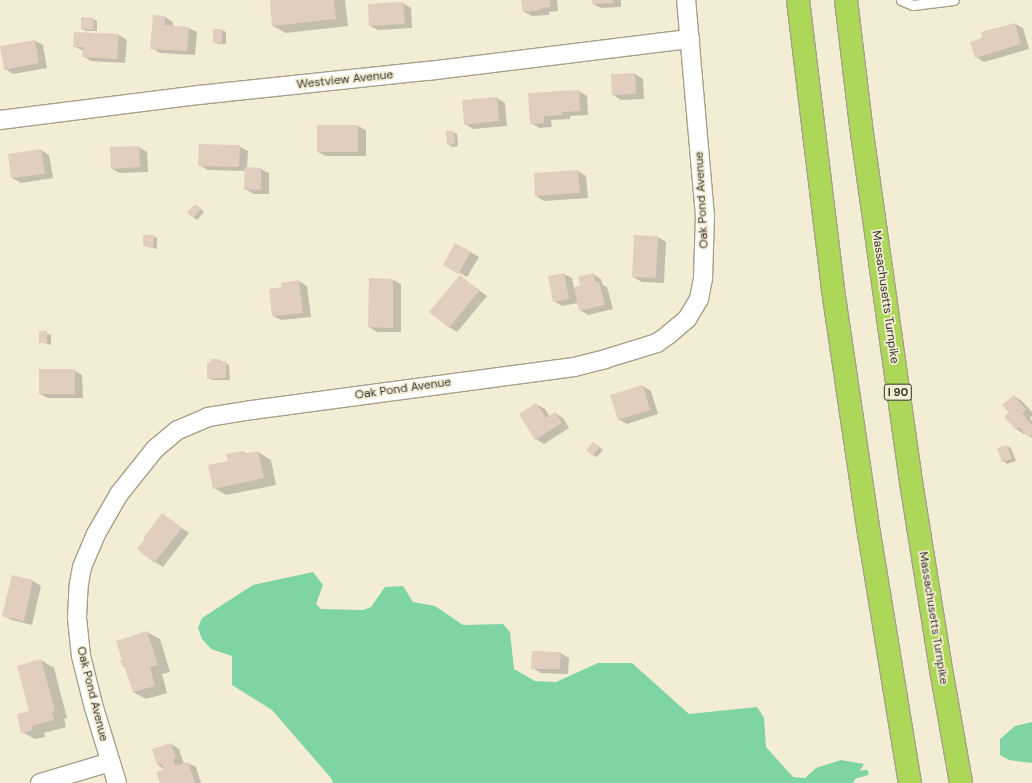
<!DOCTYPE html>
<html>
<head>
<meta charset="utf-8">
<style>
	body { margin:0 }
	#map { position:relative; width:1032px; height:783px; overflow:hidden; background:#f4edd6; font-family:"DM Sans",sans-serif }
	div>[style] { position:absolute }
	.water>* { inset:0; background:#7fd4a4 }
	.shadow>* { inset:0; background:#0003 }
	.stream>* { height:5.5px; margin:-2.75px; padding:0 2.75px; transform-origin:2.75px; border-radius:2.75px; background:#7fd4a4 }
	.building>* { inset:0; background:#e2cebe }
	.roads { filter:drop-shadow(1px 0 #a7a08b) drop-shadow(-1px 0 #a7a08b) drop-shadow(0 1px #a7a08b) drop-shadow(0 -1px #a7a08b) }
	.service>* { height:9px; margin:-4.5px; padding:0 4.5px; transform-origin:4.5px; border-radius:4.5px; background:#fff }
	.minor>* { height:18px; margin:-9px; padding:0 9px; transform-origin:9px; border-radius:9px; background:#fff }
	.motorway>* { height:22px; margin:-11px; padding:0 11px; transform-origin:11px; border-radius:11px; background:#add759 }
	span { translate:-50% -50%; white-space:nowrap; text-align:center; line-height:1.15; -webkit-text-stroke:3.5px #f4edd6; paint-order:stroke }
	.shield-label span { padding:1px 3px; background:#f4edd6; border:1px solid; border-radius:3px; -webkit-text-stroke-width:0 }
	.shield-label { font-size:11px; color:#37342b; font-weight:700 }
	.street-label { font-size:12px; color:#37342b }
</style>
</head>
<body>
<div id="map">
	<div class="water">
		<div style="clip-path:polygon(313px 572px,323px 585px,316px 604px,321px 609px,363px 610px,371px 607px,385px 587px,403px 586px,413px 602px,435px 606px,463px 625px,503px 624px,510px 632px,514px 669px,535px 681px,556px 682px,598px 663px,632px 663px,689px 714px,757px 707px,764px 718px,766px 747px,793px 777px,805px 778px,816px 768px,841px 760px,864px 764px,853px 783px,333px 783px,331px 778px,272px 710px,232px 685px,232px 656px,211px 649px,202px 639px,198px 628px,202px 618px,253px 585px)"></div>
		<div style="clip-path:polygon(1032px 722px,1032px 763px,1009px 760px,1000px 755px,1000px 739px,1015px 726px)"></div>
	</div>
	<div class="shadow">
		<div style="clip-path:polygon(271px 0,345px 0,348px 26px,286px 33px,273px 26px)"></div>
		<div style="clip-path:polygon(522px 0,557px 0,558px 11px,549px 12px,549px 15px,532px 16px,524px 12px)"></div>
		<div style="clip-path:polygon(593px 0,621px 0,621px 7px,601px 8px,593px 4px)"></div>
		<div style="clip-path:polygon(403px 3px,411px 8px,412px 28px,378px 30px,370px 26px,369px 5px)"></div>
		<div style="clip-path:polygon(154px 16px,165px 17px,173px 22px,173px 27px,189px 28px,197px 32px,195px 55px,160px 53px,152px 48px)"></div>
		<div style="clip-path:polygon(93px 19px,97px 21px,97px 31px,86px 31px,82px 29px)"></div>
		<div style="clip-path:polygon(1015px 24px,1023px 28px,1029px 49px,984px 62px,976px 57px,984px 39px)"></div>
		<div style="clip-path:polygon(222px 30px,226px 32px,226px 44px,218px 44px,214px 42px)"></div>
		<div style="clip-path:polygon(119px 35px,127px 40px,125px 63px,91px 61px,83px 56px,83px 51px,74px 46px)"></div>
		<div style="clip-path:polygon(35px 41px,43px 45px,47px 68px,13px 74px,5px 69px)"></div>
		<div style="clip-path:polygon(635px 74px,643px 79px,644px 99px,621px 100px,613px 95px,612px 75px)"></div>
		<div style="clip-path:polygon(579px 91px,587px 96px,588px 115px,570px 116px,570px 119px,551px 120px,552px 127px,539px 128px,531px 123px,529px 94px)"></div>
		<div style="clip-path:polygon(497px 98px,505px 103px,507px 126px,473px 129px,465px 124px)"></div>
		<div style="clip-path:polygon(358px 126px,366px 130px,366px 156px,326px 156px,318px 152px)"></div>
		<div style="clip-path:polygon(453px 132px,457px 134px,458px 146px,452px 147px,448px 144px)"></div>
		<div style="clip-path:polygon(239px 146px,248px 151px,247px 168px,261px 169px,269px 173px,269px 194px,254px 194px,245px 189px,246px 171px,208px 170px,199px 165px)"></div>
		<div style="clip-path:polygon(139px 147px,147px 152px,148px 172px,120px 173px,112px 169px)"></div>
		<div style="clip-path:polygon(41px 150px,49px 155px,53px 178px,21px 183px,12px 178px)"></div>
		<div style="clip-path:polygon(578px 171px,586px 176px,588px 198px,544px 201px,536px 196px)"></div>
		<div style="clip-path:polygon(199px 207px,204px 212px,197px 220px,188px 213px)"></div>
		<div style="clip-path:polygon(153px 236px,157px 238px,157px 249px,144px 246px)"></div>
		<div style="clip-path:polygon(658px 237px,666px 242px,664px 283px,642px 282px,633px 277px)"></div>
		<div style="clip-path:polygon(456px 244px,479px 257px,467px 277px,444px 264px)"></div>
		<div style="clip-path:polygon(564px 274px,572px 278px,574px 288px,581px 286px,593px 274px,601px 279px,603px 285px,607px 287px,613px 309px,588px 315px,580px 310px,578px 303px,562px 306px,554px 301px)"></div>
		<div style="clip-path:polygon(460px 276px,487px 296px,457px 332px,449px 327px)"></div>
		<div style="clip-path:polygon(393px 280px,401px 284px,401px 332px,377px 332px,369px 327px)"></div>
		<div style="clip-path:polygon(299px 281px,307px 286px,311px 317px,281px 320px,273px 316px)"></div>
		<div style="clip-path:polygon(40px 332px,51px 335px,51px 345px,40px 342px)"></div>
		<div style="clip-path:polygon(219px 360px,229px 365px,230px 380px,212px 380px,208px 378px,212px 363px)"></div>
		<div style="clip-path:polygon(74px 370px,82px 375px,83px 398px,48px 398px,40px 394px)"></div>
		<div style="clip-path:polygon(643px 386px,651px 391px,658px 414px,627px 424px,618px 419px)"></div>
		<div style="clip-path:polygon(1014px 396px,1022px 401px,1032px 412px,1032px 416px,1030px 418px,1032px 421px,1032px 438px,1026px 433px,1024px 434px,1016px 429px)"></div>
		<div style="clip-path:polygon(536px 404px,545px 409px,550px 417px,555px 413px,563px 418px,569px 428px,544px 444px,536px 439px)"></div>
		<div style="clip-path:polygon(597px 445px,603px 450px,597px 457px,593px 455px)"></div>
		<div style="clip-path:polygon(1007px 446px,1011px 448px,1016px 461px,1007px 464px,1003px 461px,998px 449px)"></div>
		<div style="clip-path:polygon(244px 452px,248px 455px,258px 452px,271px 460px,276px 485px,226px 495px,214px 488px,229px 462px)"></div>
		<div style="clip-path:polygon(162px 514px,189px 533px,163px 567px,155px 562px,146px 539px)"></div>
		<div style="clip-path:polygon(12px 576px,33px 581px,41px 586px,32px 625px,12px 620px,4px 616px)"></div>
		<div style="clip-path:polygon(147px 632px,160px 639px,170px 672px,162px 674px,167px 693px,146px 699px,133px 692px,126px 668px,123px 666px)"></div>
		<div style="clip-path:polygon(560px 653px,569px 658px,568px 674px,541px 673px,532px 668px)"></div>
		<div style="clip-path:polygon(41px 660px,54px 668px,67px 718px,64px 719px,66px 727px,44px 733px,45px 737px,35px 739px,22px 732px,30px 712px)"></div>
		<div style="clip-path:polygon(171px 744px,179px 749px,184px 764px,188px 763px,196px 767px,201px 783px,161px 783px,165px 770px,158px 765px)"></div>
	</div>
	<div class="stream">
		<div style="left:851px;top:777px;width:15px;rotate:-16deg"></div>
	</div>
	<div class="building">
		<div style="clip-path:polygon(270px 0,334px 0,336px 19px,272px 26px)"></div>
		<div style="clip-path:polygon(521px 0,550px 0,551px 7px,541px 8px,541px 10px,523px 12px)"></div>
		<div style="clip-path:polygon(592px 0,613px 0,613px 3px,592px 4px)"></div>
		<div style="clip-path:polygon(403px 2px,405px 24px,369px 26px,368px 4px)"></div>
		<div style="clip-path:polygon(153px 15px,165px 16px,165px 25px,189px 27px,187px 51px,150px 49px)"></div>
		<div style="clip-path:polygon(81px 17px,94px 18px,93px 30px,81px 29px)"></div>
		<div style="clip-path:polygon(1015px 23px,1021px 44px,975px 58px,970px 42px,982px 38px,981px 32px)"></div>
		<div style="clip-path:polygon(213px 29px,222px 29px,222px 43px,213px 43px)"></div>
		<div style="clip-path:polygon(74px 32px,119px 34px,117px 59px,82px 57px,83px 47px,73px 47px)"></div>
		<div style="clip-path:polygon(35px 40px,39px 63px,4px 70px,0 46px)"></div>
		<div style="clip-path:polygon(635px 73px,636px 94px,612px 95px,611px 74px)"></div>
		<div style="clip-path:polygon(579px 90px,580px 111px,562px 112px,562px 115px,544px 116px,544px 123px,530px 124px,528px 93px)"></div>
		<div style="clip-path:polygon(497px 97px,499px 121px,464px 125px,462px 100px)"></div>
		<div style="clip-path:polygon(317px 125px,358px 125px,358px 152px,317px 152px)"></div>
		<div style="clip-path:polygon(446px 131px,454px 131px,455px 144px,447px 145px)"></div>
		<div style="clip-path:polygon(199px 144px,240px 145px,239px 167px,198px 166px)"></div>
		<div style="clip-path:polygon(139px 146px,140px 167px,111px 169px,110px 147px)"></div>
		<div style="clip-path:polygon(41px 149px,45px 174px,11px 178px,8px 154px)"></div>
		<div style="clip-path:polygon(245px 167px,261px 168px,261px 190px,244px 189px)"></div>
		<div style="clip-path:polygon(578px 170px,580px 193px,535px 196px,534px 173px)"></div>
		<div style="clip-path:polygon(195px 204px,201px 209px,193px 218px,187px 213px)"></div>
		<div style="clip-path:polygon(143px 235px,154px 235px,153px 247px,143px 246px)"></div>
		<div style="clip-path:polygon(634px 235px,658px 236px,656px 278px,632px 277px)"></div>
		<div style="clip-path:polygon(455px 243px,471px 252px,458px 274px,443px 265px)"></div>
		<div style="clip-path:polygon(564px 273px,569px 299px,553px 302px,548px 276px)"></div>
		<div style="clip-path:polygon(593px 273px,595px 282px,599px 282px,605px 305px,579px 311px,574px 287px,580px 286px,578px 277px)"></div>
		<div style="clip-path:polygon(460px 275px,479px 291px,449px 328px,429px 312px)"></div>
		<div style="clip-path:polygon(369px 278px,393px 279px,393px 328px,368px 327px)"></div>
		<div style="clip-path:polygon(299px 280px,303px 313px,272px 316px,269px 289px,282px 287px,281px 283px)"></div>
		<div style="clip-path:polygon(39px 331px,47px 331px,47px 343px,39px 343px)"></div>
		<div style="clip-path:polygon(211px 359px,219px 359px,219px 362px,226px 361px,226px 378px,207px 379px,207px 362px,211px 362px)"></div>
		<div style="clip-path:polygon(39px 369px,75px 369px,75px 394px,39px 394px)"></div>
		<div style="clip-path:polygon(643px 385px,650px 410px,618px 420px,610px 395px)"></div>
		<div style="clip-path:polygon(1014px 395px,1026px 410px,1022px 413px,1032px 425px,1032px 434px,1028px 437px,1019px 427px,1016px 430px,1004px 417px,1009px 413px,1002px 405px)"></div>
		<div style="clip-path:polygon(536px 403px,546px 418px,555px 412px,562px 423px,535px 440px,519px 414px)"></div>
		<div style="clip-path:polygon(593px 442px,600px 447px,593px 456px,586px 450px)"></div>
		<div style="clip-path:polygon(1007px 445px,1012px 459px,1002px 462px,997px 448px)"></div>
		<div style="clip-path:polygon(244px 451px,244px 454px,258px 451px,264px 478px,213px 489px,208px 465px,228px 461px,226px 454px)"></div>
		<div style="clip-path:polygon(162px 513px,182px 528px,154px 563px,137px 549px,145px 539px,143px 538px)"></div>
		<div style="clip-path:polygon(12px 575px,33px 580px,24px 621px,2px 616px)"></div>
		<div style="clip-path:polygon(147px 631px,158px 665px,150px 667px,155px 686px,133px 692px,124px 665px,122px 666px,120px 661px,122px 660px,116px 641px)"></div>
		<div style="clip-path:polygon(532px 651px,561px 652px,560px 669px,531px 669px)"></div>
		<div style="clip-path:polygon(41px 659px,55px 711px,52px 712px,54px 720px,32px 726px,33px 730px,21px 733px,17px 714px,29px 711px,17px 666px)"></div>
		<div style="clip-path:polygon(171px 743px,176px 758px,173px 759px,175px 766px,188px 762px,195px 783px,160px 783px,156px 772px,164px 769px,162px 764px,157px 765px,152px 749px)"></div>
	</div>
	<div class="roads">
		<div class="service">
			<div style="left:901px;top:0;width:13px;rotate:23deg"></div>
			<div style="left:913px;top:5px;width:41px;rotate:-7deg"></div>
		</div>
		<div class="minor">
			<div style="left:0;top:120px;width:200px;rotate:-7.2deg"></div>
			<div style="left:198px;top:95px;width:231px;rotate:-6deg"></div>
			<div style="left:428px;top:71px;width:264px;rotate:-7deg"></div>
			<div style="left:40px;top:783px;width:73px;rotate:-16.7deg"></div>
			<div style="left:117px;top:783px;width:78px;rotate:-107deg"></div>
			<div style="left:94px;top:708px;width:54px;rotate:-104deg"></div>
			<div style="left:81px;top:656px;width:39px;rotate:-96deg"></div>
			<div style="left:77px;top:617px;width:33px;rotate:-87deg"></div>
			<div style="left:79px;top:584px;width:17px;rotate:-80deg"></div>
			<div style="left:82px;top:567px;width:36px;rotate:-67deg"></div>
			<div style="left:96px;top:534px;width:46px;rotate:-60.1deg"></div>
			<div style="left:119px;top:494px;width:58px;rotate:-51.3deg"></div>
			<div style="left:155px;top:449px;width:30px;rotate:-40deg"></div>
			<div style="left:178px;top:430px;width:33px;rotate:-23deg"></div>
			<div style="left:208px;top:417px;width:45px;rotate:-9deg"></div>
			<div style="left:252px;top:410px;width:325px;rotate:-7.6deg"></div>
			<div style="left:574px;top:367px;width:32px;rotate:-14deg"></div>
			<div style="left:605px;top:359px;width:54px;rotate:-17.1deg"></div>
			<div style="left:657px;top:343px;width:14px;rotate:-36deg"></div>
			<div style="left:668px;top:335px;width:25px;rotate:-40deg"></div>
			<div style="left:687px;top:319px;width:23px;rotate:-59deg"></div>
			<div style="left:699px;top:299px;width:20px;rotate:-79deg"></div>
			<div style="left:703px;top:279px;width:63px;rotate:-88.2deg"></div>
			<div style="left:705px;top:216px;width:217px;rotate:-95deg"></div>
		</div>
		<div class="motorway">
			<div style="left:798px;top:0;width:292px;rotate:83.1deg"></div>
			<div style="left:833px;top:290px;width:246px;rotate:81.6deg"></div>
			<div style="left:869px;top:533px;width:253px;rotate:80.7deg"></div>
			<div style="left:846px;top:0;width:127px;rotate:83.2deg"></div>
			<div style="left:861px;top:126px;width:359px;rotate:82deg"></div>
			<div style="left:911px;top:482px;width:195px;rotate:80.9deg"></div>
			<div style="left:942px;top:675px;width:110px;rotate:80deg"></div>
		</div>
	</div>
	<div class="shield-label">
		<span style="left:898px;top:392px">I 90</span>
	</div>
	<div class="street-label">
		<span style="left:345px;top:80px;rotate:-6deg">Westview Avenue</span>
		<span style="left:702px;top:200px;rotate:-93deg">Oak Pond Avenue</span>
		<span style="left:885px;top:297px;rotate:82deg">Massachusetts Turnpike</span>
		<span style="left:403px;top:389px;rotate:-8deg">Oak Pond Avenue</span>
		<span style="left:933px;top:618px;rotate:81deg">Massachusetts Turnpike</span>
		<span style="left:92px;top:694px;rotate:76deg">Oak Pond Avenue</span>
	</div>
</div>
</body>
</html>
